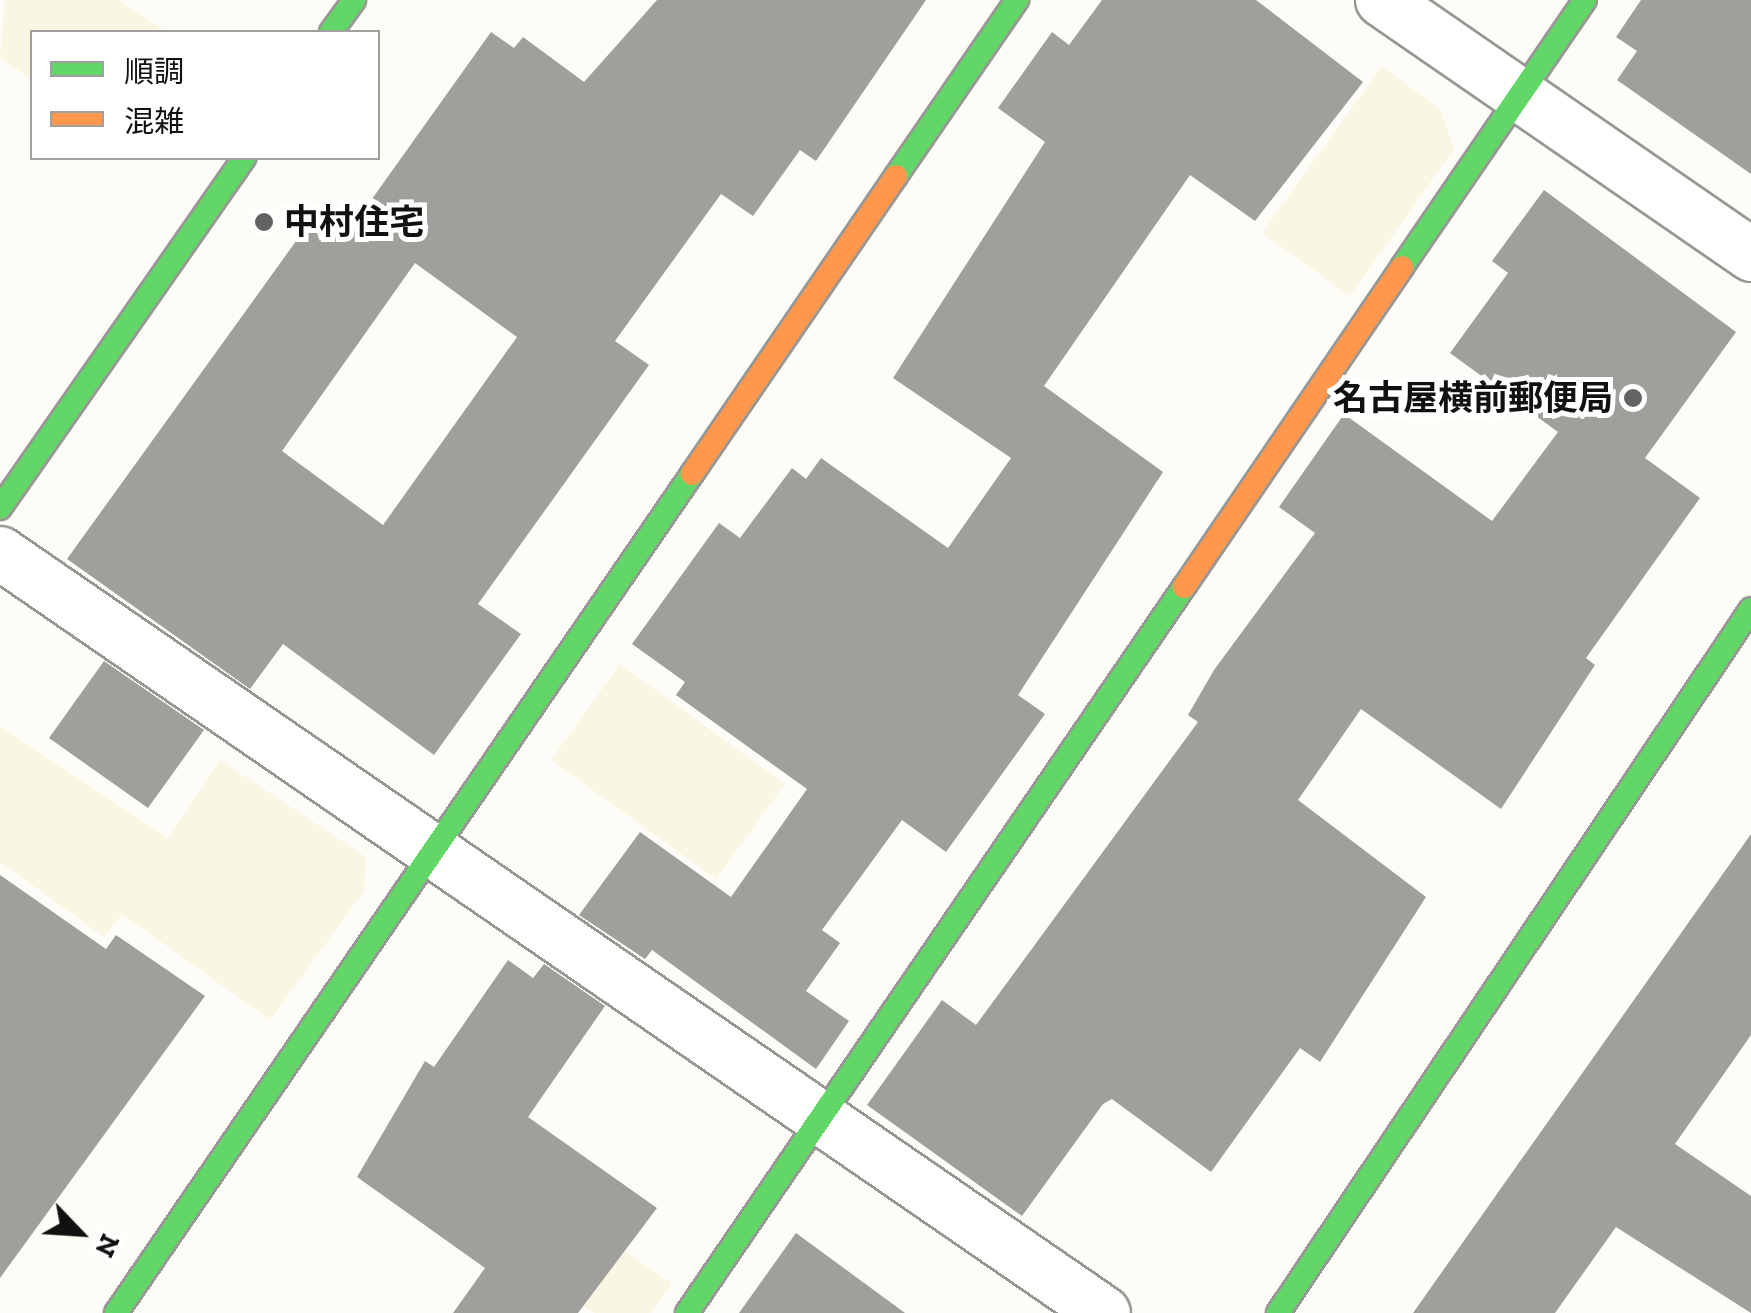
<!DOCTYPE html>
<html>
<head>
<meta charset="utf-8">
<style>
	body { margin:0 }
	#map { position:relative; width:1751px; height:1313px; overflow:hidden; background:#fdfcf7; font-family:"Zilla Slab","Noto Sans JP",serif }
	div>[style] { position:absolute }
	.farmland>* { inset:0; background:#f9f7e4 }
	.building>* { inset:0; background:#a19f9c }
	.roads { filter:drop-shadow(2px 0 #979795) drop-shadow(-2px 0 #979795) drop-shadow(0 2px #979795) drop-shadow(0 -2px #979795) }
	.street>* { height:52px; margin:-26px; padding:0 26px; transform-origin:26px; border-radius:26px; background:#fffffe }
	.fast>* { height:22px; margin:-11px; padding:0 11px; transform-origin:11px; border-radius:11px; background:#63d668 }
	.slow>* { height:22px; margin:-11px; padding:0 11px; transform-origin:11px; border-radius:11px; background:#ff974d }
	.dots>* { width:28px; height:28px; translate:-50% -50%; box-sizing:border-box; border:5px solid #fff; border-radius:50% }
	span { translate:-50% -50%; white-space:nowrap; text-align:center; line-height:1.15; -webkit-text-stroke:10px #fff; paint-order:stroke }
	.poi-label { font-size:35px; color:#111; font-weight:700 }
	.left { translate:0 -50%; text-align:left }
	.right { translate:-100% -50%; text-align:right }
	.legend { position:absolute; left:30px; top:30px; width:350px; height:130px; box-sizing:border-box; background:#fff; border:2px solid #a0a0a0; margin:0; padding:12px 18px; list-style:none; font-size:30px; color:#111 }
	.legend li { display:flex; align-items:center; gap:20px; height:50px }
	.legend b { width:50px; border:2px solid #a0a0a0 }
	.north { position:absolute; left:30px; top:1183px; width:100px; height:100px; -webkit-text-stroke:8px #fff; paint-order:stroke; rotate:115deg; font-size:28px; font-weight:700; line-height:40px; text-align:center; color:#111 }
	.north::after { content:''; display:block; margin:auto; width:35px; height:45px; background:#111; clip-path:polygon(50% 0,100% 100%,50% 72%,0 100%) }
</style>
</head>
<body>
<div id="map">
	<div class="farmland">
		<div style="clip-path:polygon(5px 0,118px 0,167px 32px,32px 32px,32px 80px,0 58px)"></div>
		<div style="clip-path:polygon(1382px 66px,1440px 109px,1454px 149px,1350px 296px,1262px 233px)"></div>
		<div style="clip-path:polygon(620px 664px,785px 784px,716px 879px,551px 760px)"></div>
		<div style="clip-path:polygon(0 726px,168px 838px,220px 760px,366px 857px,364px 891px,270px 1020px,122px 914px,104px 937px,0 862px)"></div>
		<div style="clip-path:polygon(518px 1176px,672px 1284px,651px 1313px,594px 1313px,478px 1232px)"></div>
	</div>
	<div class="building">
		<div style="clip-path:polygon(evenodd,657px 0,926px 0,816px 161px,800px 150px,753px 216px,721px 194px,615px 341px,649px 365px,478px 604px,521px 634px,434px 755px,283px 644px,250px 689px,67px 559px,317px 212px,347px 234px,491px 32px,514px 48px,523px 37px,584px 82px,657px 0,415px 263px,517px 337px,383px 525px,282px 451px,415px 263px)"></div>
		<div style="clip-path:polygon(1102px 0,1256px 0,1363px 82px,1255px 221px,1190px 175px,1044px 386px,1163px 472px,1018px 695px,1045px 714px,946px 852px,902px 820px,822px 930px,840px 943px,806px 991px,849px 1021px,816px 1069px,652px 950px,645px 959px,579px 915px,640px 832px,731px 897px,807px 789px,676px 695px,685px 682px,632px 644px,719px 523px,740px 538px,792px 468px,806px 479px,821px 458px,948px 548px,1011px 458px,893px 378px,1045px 142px,998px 108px,1052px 32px,1069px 45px)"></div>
		<div style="clip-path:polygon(1641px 0,1751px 0,1751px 174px,1617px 80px,1637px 51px,1616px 37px)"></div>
		<div style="clip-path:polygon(1544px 190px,1736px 332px,1645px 458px,1700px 498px,1586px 658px,1595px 665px,1501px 809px,1361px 709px,1298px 800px,1426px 897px,1320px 1062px,1300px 1048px,1211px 1172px,1112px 1099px,1103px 1104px,1022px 1216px,867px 1105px,942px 1000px,976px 1025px,1198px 722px,1188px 715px,1214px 670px,1315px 533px,1279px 507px,1344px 414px,1492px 521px,1558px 432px,1450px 353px,1508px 273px,1492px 261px)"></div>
		<div style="clip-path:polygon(104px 661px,204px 730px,148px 808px,49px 738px)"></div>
		<div style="clip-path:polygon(1751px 834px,1751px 1035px,1675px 1144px,1751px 1196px,1751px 1313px,1616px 1227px,1555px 1313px,1413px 1313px)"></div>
		<div style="clip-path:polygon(0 875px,106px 949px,116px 935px,205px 996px,0 1278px)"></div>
		<div style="clip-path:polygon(508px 960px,533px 978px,544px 964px,605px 1006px,528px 1117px,657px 1208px,578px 1313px,453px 1313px,485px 1268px,357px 1177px,425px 1061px,434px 1067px)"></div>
		<div style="clip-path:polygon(796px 1233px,905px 1313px,739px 1313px)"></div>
	</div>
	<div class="roads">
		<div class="street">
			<div style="left:1382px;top:0;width:449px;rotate:34.6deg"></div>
			<div style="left:0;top:553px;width:1340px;rotate:34.54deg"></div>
		</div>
		<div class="fast">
			<div style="left:331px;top:32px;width:39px;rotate:-54deg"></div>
			<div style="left:896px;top:176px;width:214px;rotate:-55.5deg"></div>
			<div style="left:1402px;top:267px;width:324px;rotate:-55.6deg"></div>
			<div style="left:0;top:508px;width:427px;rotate:-55.1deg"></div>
			<div style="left:116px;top:1313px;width:1018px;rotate:-55.53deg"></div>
			<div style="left:687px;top:1313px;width:880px;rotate:-55.61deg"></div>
			<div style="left:1278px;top:1313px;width:848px;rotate:-56.1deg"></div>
		</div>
		<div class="slow">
			<div style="left:692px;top:474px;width:361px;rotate:-55.6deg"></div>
			<div style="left:1184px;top:587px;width:387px;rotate:-55.7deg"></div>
		</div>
	</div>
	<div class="dots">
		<div style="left:264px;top:222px;background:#646362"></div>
		<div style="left:1633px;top:398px;background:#646362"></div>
	</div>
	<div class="poi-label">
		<span class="left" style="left:284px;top:222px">中村住宅</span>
		<span class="right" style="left:1613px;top:398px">名古屋横前郵便局</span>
	</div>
	<ul class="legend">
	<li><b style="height:12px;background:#63d668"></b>順調</li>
	<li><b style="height:12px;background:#ff974d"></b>混雑</li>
	</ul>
	<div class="north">N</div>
</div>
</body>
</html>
